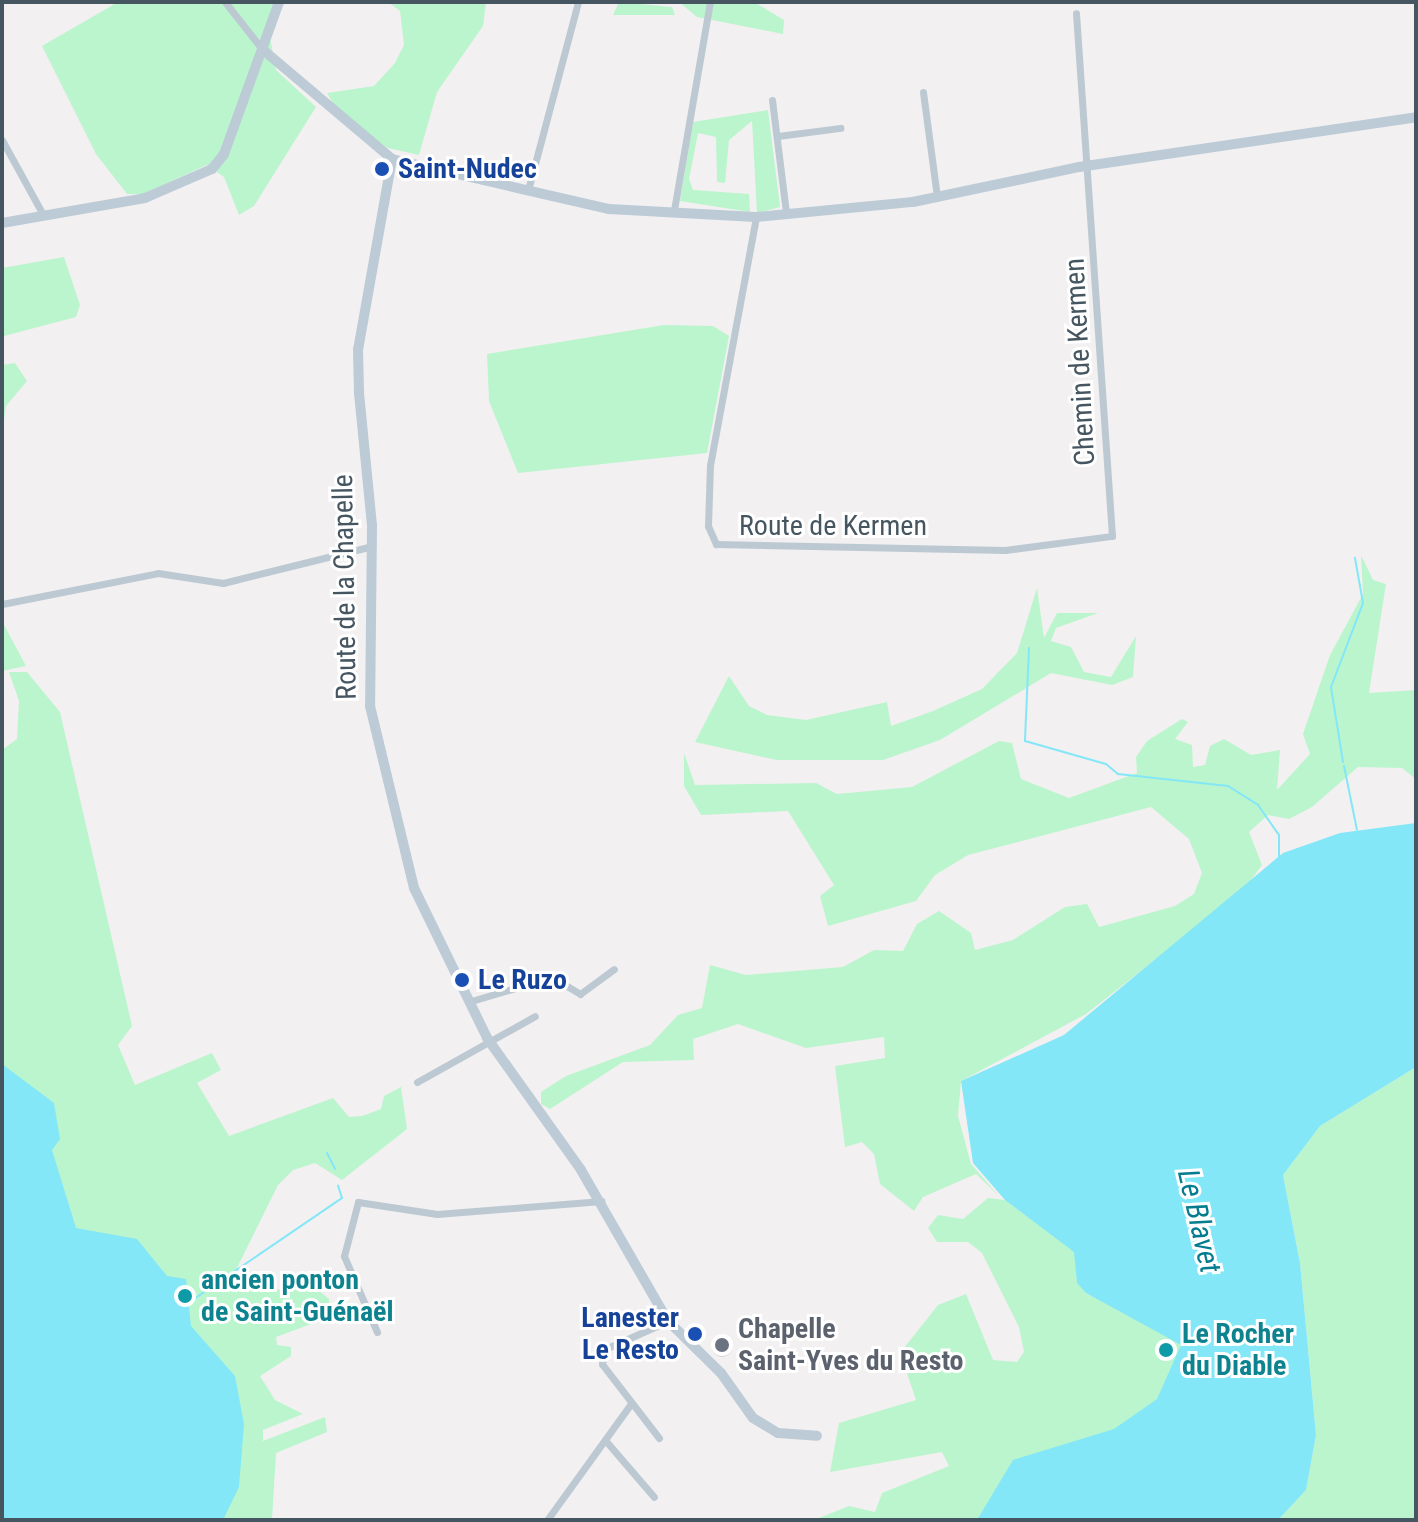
<!DOCTYPE html>
<html>
<head>
<meta charset="utf-8">
<style>
	body { margin:0 }
	#map { position:relative; width:1418px; height:1522px; overflow:hidden; background:#f3f0f1; font-family:"Roboto Condensed",sans-serif }
	div>[style] { position:absolute }
	.green>* { inset:0; background:#bbf5cd }
	.water>* { inset:0; background:#83e7f7 }
	.stream>* { height:2px; margin:-1px; padding:0 1px; transform-origin:1px; border-radius:1px; background:#83e7f7 }
	.building>* { inset:0; background:#caced4 }
	.round { border-radius:50% }
	.street>* { height:7px; margin:-3.5px; padding:0 3.5px; transform-origin:3.5px; border-radius:3.5px; background:#bdc9d2 }
	.secondary>* { height:10px; margin:-5px; padding:0 5px; transform-origin:5px; border-radius:5px; background:#bccbd6 }
	.dots>* { width:22px; height:22px; translate:-50% -50%; box-sizing:border-box; border:4px solid #fff; border-radius:50% }
	span { translate:-50% -50%; white-space:nowrap; text-align:center; line-height:1.15; -webkit-text-stroke:6px #fff; paint-order:stroke }
	.transit-label { font-size:28px; color:#164399; font-weight:700 }
	.left { translate:0 -50%; text-align:left }
	.right { translate:-100% -50%; text-align:right }
	.street-label { font-size:28px; color:#465661 }
	.culture-label { font-size:28px; color:#0d838f; font-weight:700 }
	.worship-label { font-size:28px; color:#5b616d; font-weight:700 }
	.water-label { font-size:30px; color:#047c90; font-style:italic }
	.frame { position:absolute; inset:0; border:4px solid #465661; pointer-events:none }
</style>
</head>
<body>
<div id="map">
	<div class="green">
		<div style="clip-path:polygon(118px 2px,284px 2px,270px 37px,276px 70px,316px 107px,254px 206px,239px 215px,224px 177px,207px 165px,143px 194px,127px 194px,96px 154px,42px 46px)"></div>
		<div style="clip-path:polygon(388px 2px,486px 2px,483px 26px,437px 92px,419px 155px,388px 148px,342px 119px,327px 93px,374px 86px,395px 63px,404px 45px,400px 11px)"></div>
		<div style="clip-path:polygon(619px 2px,672px 7px,675px 15px,613px 15px)"></div>
		<div style="clip-path:polygon(679px 2px,754px 2px,784px 20px,783px 34px,697px 17px)"></div>
		<div style="clip-path:polygon(768px 110px,780px 207px,757px 213px,752px 121px,729px 140px,725px 183px,717px 182px,716px 137px,698px 133px,689px 179px,693px 190px,749px 194px,750px 212px,680px 201px,693px 122px)"></div>
		<div style="clip-path:polygon(64px 257px,80px 305px,76px 317px,4px 336px,2px 268px)"></div>
		<div style="clip-path:polygon(664px 325px,713px 326px,729px 336px,707px 453px,518px 473px,489px 401px,487px 354px)"></div>
		<div style="clip-path:polygon(15px 363px,27px 381px,6px 406px,2px 433px,2px 365px)"></div>
		<div style="clip-path:polygon(1361px 555px,1373px 580px,1386px 584px,1369px 693px,1416px 690px,1416px 779px,1402px 768px,1358px 767px,1312px 807px,1289px 819px,1268px 815px,1249px 832px,1262px 865px,1243px 891px,1086px 1014px,961px 1081px,958px 1116px,971px 1164px,998px 1195px,976px 1174px,923px 1197px,914px 1211px,880px 1184px,874px 1154px,862px 1142px,845px 1147px,835px 1066px,885px 1058px,884px 1037px,806px 1048px,738px 1024px,693px 1039px,694px 1060px,623px 1062px,550px 1109px,541px 1104px,541px 1092px,566px 1076px,650px 1045px,678px 1015px,702px 1008px,710px 965px,746px 975px,843px 967px,874px 950px,903px 951px,917px 924px,939px 911px,971px 933px,975px 950px,1013px 940px,1065px 907px,1087px 904px,1099px 927px,1175px 906px,1194px 894px,1202px 873px,1189px 839px,1151px 807px,968px 855px,935px 875px,916px 901px,828px 926px,820px 896px,834px 885px,788px 811px,701px 815px,684px 786px,684px 753px,695px 785px,816px 783px,837px 794px,912px 787px,999px 741px,1012px 743px,1021px 779px,1069px 798px,1137px 773px,1136px 757px,1147px 741px,1182px 719px,1188px 722px,1175px 739px,1192px 745px,1193px 767px,1205px 765px,1210px 746px,1224px 739px,1251px 755px,1280px 750px,1277px 790px,1310px 754px,1303px 734px,1330px 655px,1363px 594px)"></div>
		<div style="clip-path:polygon(1037px 588px,1044px 638px,1057px 613px,1098px 613px,1056px 628px,1051px 641px,1071px 647px,1084px 672px,1111px 677px,1136px 636px,1133px 677px,1112px 685px,1051px 673px,940px 740px,883px 760px,777px 760px,695px 742px,729px 676px,749px 706px,767px 715px,806px 720px,887px 702px,891px 726px,933px 711px,982px 689px,1017px 653px)"></div>
		<div style="clip-path:polygon(2px 621px,26px 666px,2px 671px)"></div>
		<div style="clip-path:polygon(9px 672px,27px 672px,60px 712px,132px 1026px,118px 1045px,135px 1085px,212px 1053px,221px 1070px,197px 1083px,229px 1136px,333px 1098px,349px 1117px,362px 1116px,381px 1109px,384px 1096px,401px 1087px,407px 1129px,342px 1180px,315px 1163px,293px 1170px,278px 1185px,235px 1272px,240px 1290px,317px 1289px,329px 1299px,330px 1317px,276px 1337px,277px 1345px,291px 1347px,291px 1356px,260px 1376px,275px 1400px,303px 1414px,263px 1430px,263px 1441px,325px 1417px,327px 1432px,276px 1453px,272px 1520px,3px 1520px,2px 750px,17px 739px,19px 701px)"></div>
		<div style="clip-path:polygon(1416px 1067px,1416px 1520px,1278px 1520px,1306px 1490px,1316px 1435px,1300px 1263px,1283px 1175px,1320px 1126px)"></div>
		<div style="clip-path:polygon(988px 1198px,1005px 1200px,1075px 1252px,1077px 1282px,1086px 1293px,1187px 1346px,1095px 1520px,814px 1520px,849px 1506px,875px 1512px,882px 1493px,949px 1466px,942px 1452px,830px 1472px,839px 1423px,916px 1400px,900px 1353px,938px 1305px,966px 1294px,993px 1360px,1017px 1362px,1024px 1352px,1019px 1327px,982px 1253px,968px 1242px,937px 1242px,928px 1228px,938px 1215px,963px 1219px)"></div>
	</div>
	<div class="water">
		<div style="clip-path:polygon(1416px 823px,1416px 1067px,1320px 1126px,1283px 1175px,1300px 1263px,1316px 1435px,1306px 1490px,1278px 1520px,977px 1520px,1013px 1460px,1114px 1429px,1157px 1399px,1181px 1345px,1086px 1293px,1077px 1283px,1074px 1252px,1005px 1200px,973px 1163px,961px 1081px,1064px 1035px,1283px 853px,1340px 833px)"></div>
		<div style="clip-path:polygon(2px 1064px,54px 1103px,60px 1139px,52px 1150px,76px 1228px,137px 1239px,167px 1276px,186px 1279px,191px 1326px,235px 1376px,244px 1424px,239px 1487px,223px 1520px,2px 1520px)"></div>
	</div>
	<div class="stream">
		<div style="left:1029px;top:648px;width:93px;rotate:92.5deg"></div>
		<div style="left:1025px;top:741px;width:84px;rotate:15.9deg"></div>
		<div style="left:1106px;top:764px;width:16px;rotate:40deg"></div>
		<div style="left:1118px;top:774px;width:111px;rotate:6.2deg"></div>
		<div style="left:1228px;top:786px;width:36px;rotate:32deg"></div>
		<div style="left:1258px;top:805px;width:37px;rotate:55deg"></div>
		<div style="left:1279px;top:835px;width:24px;rotate:90deg"></div>
		<div style="left:1343px;top:762px;width:76px;rotate:-99.1deg"></div>
		<div style="left:1331px;top:687px;width:90px;rotate:-69.1deg"></div>
		<div style="left:1363px;top:603px;width:46px;rotate:-100.1deg"></div>
		<div style="left:1344px;top:766px;width:65px;rotate:78.5deg"></div>
		<div style="left:327px;top:1153px;width:18px;rotate:63deg"></div>
		<div style="left:191px;top:1301px;width:183px;rotate:-34.3deg"></div>
		<div style="left:342px;top:1198px;width:13px;rotate:-108deg"></div>
	</div>
	<div class="building">
		<div class="round" style="left:712px;top:1337px;width:20px;height:20px"></div>
	</div>
	<div class="street">
		<div style="left:225px;top:2px;width:60px;rotate:51.8deg"></div>
		<div style="left:923px;top:92px;width:106px;rotate:82.4deg"></div>
		<div style="left:772px;top:100px;width:114px;rotate:82.9deg"></div>
		<div style="left:778px;top:136px;width:63px;rotate:-7.4deg"></div>
		<div style="left:2px;top:140px;width:81px;rotate:61.2deg"></div>
		<div style="left:528px;top:190px;width:195px;rotate:-75.1deg"></div>
		<div style="left:674px;top:210px;width:211px;rotate:-80.2deg"></div>
		<div style="left:756px;top:217px;width:252px;rotate:100.5deg"></div>
		<div style="left:710px;top:465px;width:61px;rotate:91.9deg"></div>
		<div style="left:708px;top:526px;width:20px;rotate:66deg"></div>
		<div style="left:716px;top:544px;width:289px;rotate:1.2deg"></div>
		<div style="left:1005px;top:550px;width:108px;rotate:-7.5deg"></div>
		<div style="left:1112px;top:536px;width:524px;rotate:-93.94deg"></div>
		<div style="left:2px;top:604px;width:159px;rotate:-11.2deg"></div>
		<div style="left:158px;top:573px;width:66px;rotate:8.7deg"></div>
		<div style="left:223px;top:583px;width:154px;rotate:-13.9deg"></div>
		<div style="left:468px;top:1002px;width:88px;rotate:-16.6deg"></div>
		<div style="left:552px;top:977px;width:33px;rotate:31deg"></div>
		<div style="left:580px;top:994px;width:42px;rotate:-36.3deg"></div>
		<div style="left:417px;top:1082px;width:135px;rotate:-29.2deg"></div>
		<div style="left:377px;top:1332px;width:83px;rotate:-113.5deg"></div>
		<div style="left:344px;top:1256px;width:56px;rotate:-75.5deg"></div>
		<div style="left:358px;top:1202px;width:80px;rotate:8.6deg"></div>
		<div style="left:437px;top:1214px;width:165px;rotate:-4.5deg"></div>
		<div style="left:659px;top:1438px;width:93px;rotate:-127.6deg"></div>
		<div style="left:602px;top:1364px;width:15px;rotate:-79deg"></div>
		<div style="left:605px;top:1349px;width:69px;rotate:-24deg"></div>
		<div style="left:605px;top:1440px;width:75px;rotate:49.3deg"></div>
		<div style="left:547px;top:1520px;width:142px;rotate:-54.2deg"></div>
	</div>
	<div class="secondary">
		<div style="left:262px;top:49px;width:170px;rotate:40.2deg"></div>
		<div style="left:392px;top:159px;width:223px;rotate:13deg"></div>
		<div style="left:609px;top:209px;width:147px;rotate:3.1deg"></div>
		<div style="left:756px;top:217px;width:158px;rotate:-5.5deg"></div>
		<div style="left:913px;top:202px;width:170px;rotate:-11.9deg"></div>
		<div style="left:1079px;top:167px;width:341px;rotate:-8.4deg"></div>
		<div style="left:392px;top:159px;width:193px;rotate:100.1deg"></div>
		<div style="left:358px;top:349px;width:44px;rotate:88.7deg"></div>
		<div style="left:359px;top:393px;width:133px;rotate:84.4deg"></div>
		<div style="left:372px;top:525px;width:181px;rotate:90.6deg"></div>
		<div style="left:370px;top:706px;width:187px;rotate:76.4deg"></div>
		<div style="left:414px;top:888px;width:167px;rotate:64deg"></div>
		<div style="left:487px;top:1038px;width:162px;rotate:54.5deg"></div>
		<div style="left:581px;top:1170px;width:174px;rotate:60.1deg"></div>
		<div style="left:668px;top:1321px;width:74px;rotate:44.5deg"></div>
		<div style="left:721px;top:1373px;width:55px;rotate:54.6deg"></div>
		<div style="left:753px;top:1418px;width:29px;rotate:31deg"></div>
		<div style="left:778px;top:1433px;width:39px;rotate:4deg"></div>
		<div style="left:2px;top:223px;width:145px;rotate:-9.9deg"></div>
		<div style="left:145px;top:198px;width:73px;rotate:-23.4deg"></div>
		<div style="left:212px;top:169px;width:19px;rotate:-51deg"></div>
		<div style="left:224px;top:154px;width:162px;rotate:-70.1deg"></div>
	</div>
	<div class="dots">
		<div style="left:382px;top:169px;background:#1a4fb4"></div>
		<div style="left:462px;top:980px;background:#1a4fb4"></div>
		<div style="left:185px;top:1296px;background:#0f9aa8"></div>
		<div style="left:695px;top:1334px;background:#1a4fb4"></div>
		<div style="left:722px;top:1345px;background:#6b7280"></div>
		<div style="left:1166px;top:1350px;background:#0f9aa8"></div>
	</div>
	<div class="transit-label">
		<span class="left" style="left:398px;top:169px">Saint-Nudec</span>
		<span class="left" style="left:478px;top:980px">Le Ruzo</span>
		<span class="right" style="left:679px;top:1334px">Lanester<br>Le Resto</span>
	</div>
	<div class="street-label">
		<span style="left:1080px;top:362px;rotate:-93deg">Chemin de Kermen</span>
		<span style="left:833px;top:526px">Route de Kermen</span>
		<span style="left:345px;top:587px;rotate:-91deg">Route de la Chapelle</span>
	</div>
	<div class="culture-label">
		<span class="left" style="left:201px;top:1296px">ancien ponton<br>de Saint-Guénaël</span>
		<span class="left" style="left:1182px;top:1350px">Le Rocher<br>du Diable</span>
	</div>
	<div class="worship-label">
		<span class="left" style="left:738px;top:1345px">Chapelle<br>Saint-Yves du Resto</span>
	</div>
	<div class="water-label">
		<span style="left:1199px;top:1221px;rotate:77deg">Le Blavet</span>
	</div>
	<div class="frame"></div>
</div>
</body>
</html>
